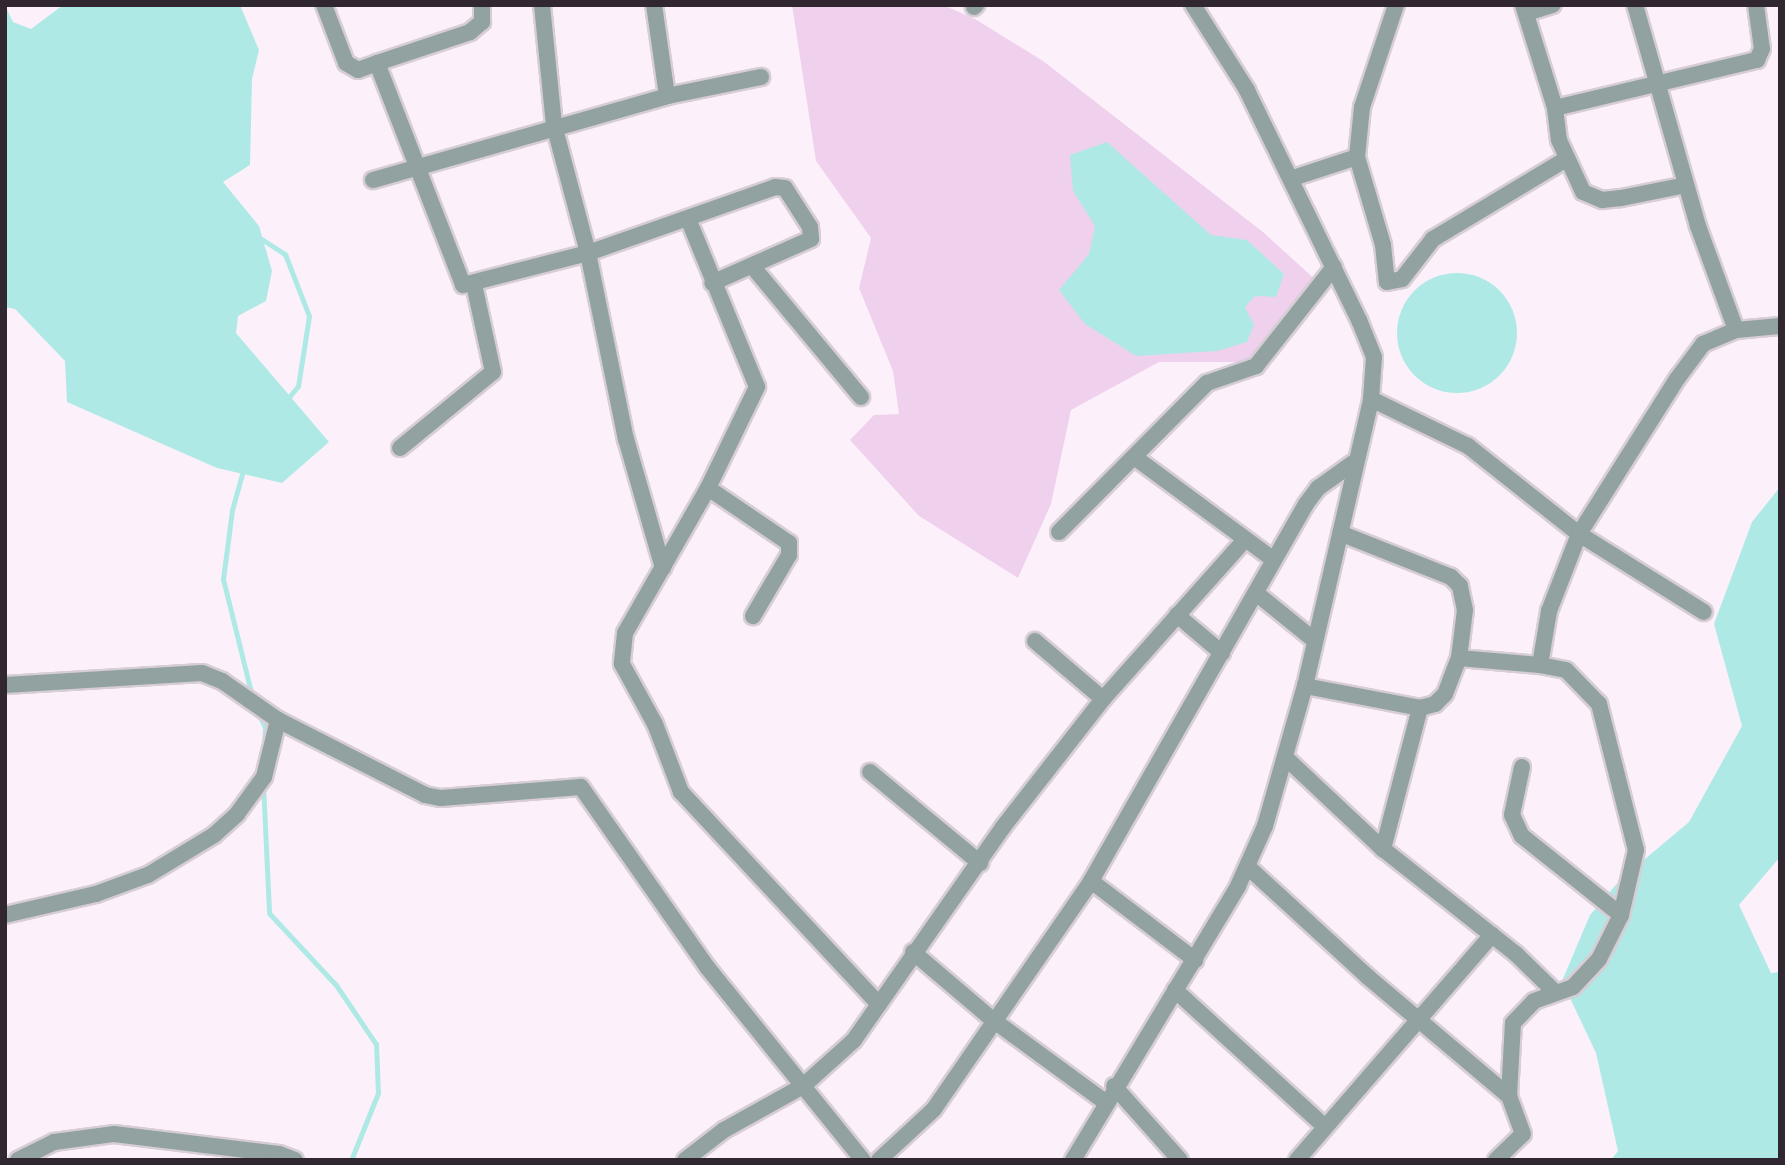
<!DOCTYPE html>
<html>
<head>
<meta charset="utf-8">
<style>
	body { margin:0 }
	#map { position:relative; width:1785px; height:1165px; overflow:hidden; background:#fcf1fb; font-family:"Source Sans 3",sans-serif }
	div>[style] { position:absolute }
	.green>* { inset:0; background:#f0d1ed }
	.water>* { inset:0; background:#afe9e6 }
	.round { border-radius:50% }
	.stream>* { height:5px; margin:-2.5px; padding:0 2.5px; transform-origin:2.5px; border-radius:2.5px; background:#afe9e6 }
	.roads { filter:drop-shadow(2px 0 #d7cdd6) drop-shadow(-2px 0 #d7cdd6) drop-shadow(0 2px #d7cdd6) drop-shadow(0 -2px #d7cdd6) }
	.minor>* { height:16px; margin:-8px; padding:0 8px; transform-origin:8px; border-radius:8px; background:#91a2a0 }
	span { translate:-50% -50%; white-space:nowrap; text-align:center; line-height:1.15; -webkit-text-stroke:7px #fcf1fb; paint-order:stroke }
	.frame { position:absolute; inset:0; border:7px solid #312730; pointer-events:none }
</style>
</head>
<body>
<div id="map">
	<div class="green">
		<div style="clip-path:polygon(792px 5px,943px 5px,975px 19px,1043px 61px,1263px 232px,1319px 283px,1258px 362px,1159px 362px,1071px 410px,1051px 504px,1018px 578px,919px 516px,850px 440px,874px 415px,899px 414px,893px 371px,859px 288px,871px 238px,816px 161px)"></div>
	</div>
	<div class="water">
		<div style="clip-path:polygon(5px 5px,13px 22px,31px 29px,63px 5px,240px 5px,259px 50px,252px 79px,250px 165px,223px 182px,259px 226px,272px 271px,266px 301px,238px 316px,236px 333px,329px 442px,282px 483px,217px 468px,67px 402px,65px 361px,15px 309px,5px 307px)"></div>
		<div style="clip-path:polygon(1107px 142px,1211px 235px,1247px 240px,1284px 274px,1276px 297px,1255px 296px,1245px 307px,1254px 325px,1247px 342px,1217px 351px,1136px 356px,1085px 324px,1059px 290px,1089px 254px,1095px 226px,1073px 191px,1070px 155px)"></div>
		<div class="round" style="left:1397px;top:273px;width:120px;height:120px"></div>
		<div style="clip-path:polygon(1780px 487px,1780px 857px,1739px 905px,1771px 973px,1780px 972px,1780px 1160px,1611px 1160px,1618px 1151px,1596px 1053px,1562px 981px,1590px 915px,1620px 880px,1689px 822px,1742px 726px,1714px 624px,1752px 522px)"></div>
	</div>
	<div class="stream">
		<div style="left:260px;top:238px;width:30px;rotate:33deg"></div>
		<div style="left:285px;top:254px;width:66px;rotate:68.8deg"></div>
		<div style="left:309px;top:316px;width:71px;rotate:98.9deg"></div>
		<div style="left:298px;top:386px;width:19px;rotate:129deg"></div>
		<div style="left:244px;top:467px;width:45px;rotate:105.6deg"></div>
		<div style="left:232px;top:510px;width:70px;rotate:97.4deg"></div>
		<div style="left:223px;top:579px;width:121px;rotate:76.1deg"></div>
		<div style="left:258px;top:712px;width:17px;rotate:66deg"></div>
		<div style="left:265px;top:728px;width:22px;rotate:93deg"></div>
		<div style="left:263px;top:784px;width:129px;rotate:87.3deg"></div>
		<div style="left:269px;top:913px;width:98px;rotate:47.1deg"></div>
		<div style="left:336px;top:985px;width:71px;rotate:55.9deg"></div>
		<div style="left:376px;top:1044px;width:49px;rotate:87.7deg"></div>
		<div style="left:378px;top:1093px;width:72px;rotate:111.9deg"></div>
	</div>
	<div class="roads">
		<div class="minor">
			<div style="left:324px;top:5px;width:62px;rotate:69.2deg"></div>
			<div style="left:346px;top:63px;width:14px;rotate:30deg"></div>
			<div style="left:358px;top:70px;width:20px;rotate:-20deg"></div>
			<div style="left:377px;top:63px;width:238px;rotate:68.8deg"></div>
			<div style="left:463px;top:285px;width:129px;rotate:-14.4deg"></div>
			<div style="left:588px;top:253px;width:198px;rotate:-19.4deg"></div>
			<div style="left:775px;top:187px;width:10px;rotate:6deg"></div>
			<div style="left:785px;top:188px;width:46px;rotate:57.3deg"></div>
			<div style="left:810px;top:227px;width:12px;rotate:85deg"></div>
			<div style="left:811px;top:239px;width:108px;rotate:156deg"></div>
			<div style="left:542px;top:5px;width:121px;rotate:84.3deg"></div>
			<div style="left:554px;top:125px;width:132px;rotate:75.1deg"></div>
			<div style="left:588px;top:253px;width:190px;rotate:78.5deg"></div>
			<div style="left:626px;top:439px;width:134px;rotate:74deg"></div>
			<div style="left:1396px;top:5px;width:108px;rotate:108.4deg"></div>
			<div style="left:1362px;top:107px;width:50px;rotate:95.7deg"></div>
			<div style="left:1357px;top:157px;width:92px;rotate:73.5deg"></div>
			<div style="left:1383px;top:245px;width:37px;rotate:84deg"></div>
			<div style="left:1387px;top:282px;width:15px;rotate:-11deg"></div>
			<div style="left:1402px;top:279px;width:51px;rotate:-52.2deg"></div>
			<div style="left:1433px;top:239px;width:155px;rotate:-31deg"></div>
			<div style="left:1523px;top:5px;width:108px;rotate:72.7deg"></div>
			<div style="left:1555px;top:108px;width:32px;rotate:83deg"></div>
			<div style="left:1559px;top:140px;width:57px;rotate:65.2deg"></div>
			<div style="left:1583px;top:192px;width:21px;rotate:23deg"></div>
			<div style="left:1602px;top:200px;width:19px;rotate:-6deg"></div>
			<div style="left:1621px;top:198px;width:66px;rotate:-11.3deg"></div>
			<div style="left:974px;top:7px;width:3px;rotate:-45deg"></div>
			<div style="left:1526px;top:13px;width:28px;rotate:-17deg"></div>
			<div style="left:377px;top:63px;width:98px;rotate:-18.4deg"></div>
			<div style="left:470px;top:32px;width:16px;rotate:-40deg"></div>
			<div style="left:482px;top:22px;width:17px;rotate:-90deg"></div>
			<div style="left:667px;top:96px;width:96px;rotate:-11.4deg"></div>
			<div style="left:1555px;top:108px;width:208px;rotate:-13.4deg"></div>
			<div style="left:1757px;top:60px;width:12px;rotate:-66deg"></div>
			<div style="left:1762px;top:49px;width:44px;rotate:-97.8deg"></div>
			<div style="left:1293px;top:178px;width:67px;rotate:-18.2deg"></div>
			<div style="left:373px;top:180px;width:306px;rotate:-15.9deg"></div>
			<div style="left:667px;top:96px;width:92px;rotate:-98.1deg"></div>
			<div style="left:689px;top:221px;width:179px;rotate:67.7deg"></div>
			<div style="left:757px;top:387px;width:112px;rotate:115.9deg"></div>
			<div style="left:708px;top:488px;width:167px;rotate:119.8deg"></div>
			<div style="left:625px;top:633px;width:31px;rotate:96deg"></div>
			<div style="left:622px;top:664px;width:68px;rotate:61.2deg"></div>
			<div style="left:655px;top:724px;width:73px;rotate:69.1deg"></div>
			<div style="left:681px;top:792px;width:290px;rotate:47deg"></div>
			<div style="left:753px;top:267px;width:169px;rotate:50.3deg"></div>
			<div style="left:1736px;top:330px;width:44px;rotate:-5.2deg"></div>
			<div style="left:1371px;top:399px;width:108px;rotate:25.9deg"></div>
			<div style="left:1468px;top:446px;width:142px;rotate:38.4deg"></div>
			<div style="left:1579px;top:534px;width:147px;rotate:32deg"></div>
			<div style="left:400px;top:448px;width:120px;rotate:-39.3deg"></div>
			<div style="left:493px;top:372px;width:90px;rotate:-102.2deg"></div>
			<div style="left:1137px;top:459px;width:170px;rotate:36.4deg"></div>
			<div style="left:708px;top:488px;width:98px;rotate:34.2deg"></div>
			<div style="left:789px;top:543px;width:12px;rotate:90deg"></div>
			<div style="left:789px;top:555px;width:71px;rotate:120.5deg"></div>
			<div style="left:1059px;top:532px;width:210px;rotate:-45.2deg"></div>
			<div style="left:1207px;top:383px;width:52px;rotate:-19.1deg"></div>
			<div style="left:1256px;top:366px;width:126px;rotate:-51.8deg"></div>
			<div style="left:1256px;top:593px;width:75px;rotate:39deg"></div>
			<div style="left:1177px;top:615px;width:59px;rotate:40.2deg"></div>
			<div style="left:1035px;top:641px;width:89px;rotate:40.5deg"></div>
			<div style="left:1459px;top:658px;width:81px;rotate:4.9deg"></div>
			<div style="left:5px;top:685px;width:197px;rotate:-3.5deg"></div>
			<div style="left:202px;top:673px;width:22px;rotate:22deg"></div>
			<div style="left:222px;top:681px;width:68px;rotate:34.9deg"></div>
			<div style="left:278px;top:720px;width:165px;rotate:27deg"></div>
			<div style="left:425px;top:795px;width:16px;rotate:11deg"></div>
			<div style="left:441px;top:798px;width:140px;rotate:-4.5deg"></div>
			<div style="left:581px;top:787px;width:220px;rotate:55deg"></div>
			<div style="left:707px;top:967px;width:248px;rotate:51.1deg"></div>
			<div style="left:1305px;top:686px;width:117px;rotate:10.8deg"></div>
			<div style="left:1420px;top:708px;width:16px;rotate:-15deg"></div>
			<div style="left:1435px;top:704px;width:14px;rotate:-45deg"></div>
			<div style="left:1445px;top:694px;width:39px;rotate:-69deg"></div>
			<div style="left:1459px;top:658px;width:48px;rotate:-82.9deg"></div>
			<div style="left:1465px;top:610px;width:25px;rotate:-102deg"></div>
			<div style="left:1460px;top:586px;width:13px;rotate:-135deg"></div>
			<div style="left:1451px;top:577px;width:119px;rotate:-158.4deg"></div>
			<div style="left:1287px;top:759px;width:132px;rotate:43.2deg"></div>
			<div style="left:1383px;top:849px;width:169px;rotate:38.3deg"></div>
			<div style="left:1516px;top:954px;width:54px;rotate:44.3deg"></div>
			<div style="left:1522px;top:767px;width:49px;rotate:101.8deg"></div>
			<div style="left:1512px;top:815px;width:23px;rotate:65deg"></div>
			<div style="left:1522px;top:836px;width:127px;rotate:38.6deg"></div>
			<div style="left:870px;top:772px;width:143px;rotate:39.6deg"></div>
			<div style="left:1383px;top:849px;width:146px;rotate:-75.3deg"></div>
			<div style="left:1248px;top:867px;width:163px;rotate:42.5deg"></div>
			<div style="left:1368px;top:977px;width:185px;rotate:40.2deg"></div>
			<div style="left:1091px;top:881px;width:131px;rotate:37.2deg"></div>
			<div style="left:5px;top:915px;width:93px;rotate:-13deg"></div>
			<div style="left:96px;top:894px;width:55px;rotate:-20.1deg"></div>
			<div style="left:148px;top:875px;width:77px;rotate:-31.2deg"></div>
			<div style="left:214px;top:835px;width:31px;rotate:-42deg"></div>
			<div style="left:237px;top:814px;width:46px;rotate:-53.9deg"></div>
			<div style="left:264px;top:777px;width:59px;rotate:-76.2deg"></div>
			<div style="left:913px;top:952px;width:105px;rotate:40.4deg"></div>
			<div style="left:993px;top:1020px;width:139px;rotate:36.2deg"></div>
			<div style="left:1175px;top:990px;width:202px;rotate:42.4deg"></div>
			<div style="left:1114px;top:1086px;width:99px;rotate:48.3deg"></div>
			<div style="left:18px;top:1160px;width:40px;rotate:-26.6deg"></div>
			<div style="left:54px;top:1142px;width:61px;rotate:-7.6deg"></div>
			<div style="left:114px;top:1134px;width:166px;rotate:6.9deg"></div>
			<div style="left:279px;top:1154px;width:17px;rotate:21deg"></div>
			<div style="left:685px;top:1160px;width:49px;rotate:-37.6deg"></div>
			<div style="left:724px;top:1130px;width:90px;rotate:-29.1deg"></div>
			<div style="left:803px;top:1086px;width:69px;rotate:-42deg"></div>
			<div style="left:854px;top:1040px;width:260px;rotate:-55deg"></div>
			<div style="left:1003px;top:827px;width:162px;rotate:-52deg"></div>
			<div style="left:1103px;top:699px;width:212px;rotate:-48.3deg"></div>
			<div style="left:879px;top:1160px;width:75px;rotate:-42.8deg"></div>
			<div style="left:934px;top:1109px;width:277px;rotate:-55.4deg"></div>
			<div style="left:1091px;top:881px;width:434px;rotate:-60.3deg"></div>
			<div style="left:1306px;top:504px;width:20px;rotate:-53deg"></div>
			<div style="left:1318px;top:488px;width:43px;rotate:-35.5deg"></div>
			<div style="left:1073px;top:1160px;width:320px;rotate:-58.9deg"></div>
			<div style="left:1238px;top:886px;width:66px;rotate:-65.8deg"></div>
			<div style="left:1265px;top:826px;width:146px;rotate:-74.1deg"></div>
			<div style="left:1305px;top:686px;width:294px;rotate:-77deg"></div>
			<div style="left:1371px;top:399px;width:42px;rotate:-85.9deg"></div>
			<div style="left:1374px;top:357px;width:40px;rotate:-112deg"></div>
			<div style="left:1359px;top:320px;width:256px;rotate:-116deg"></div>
			<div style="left:1247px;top:90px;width:101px;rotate:-122.4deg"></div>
			<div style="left:1297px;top:1160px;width:298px;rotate:-49.1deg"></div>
			<div style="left:1496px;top:1160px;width:37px;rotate:-44deg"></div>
			<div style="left:1523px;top:1134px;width:40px;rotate:-110.2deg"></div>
			<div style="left:1509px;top:1096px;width:73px;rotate:-86.9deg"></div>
			<div style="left:1513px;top:1023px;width:30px;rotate:-46deg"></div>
			<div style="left:1534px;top:1001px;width:41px;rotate:-19.7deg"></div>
			<div style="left:1573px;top:987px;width:38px;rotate:-47deg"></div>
			<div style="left:1599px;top:959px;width:49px;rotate:-63.4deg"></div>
			<div style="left:1621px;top:915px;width:67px;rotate:-77deg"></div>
			<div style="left:1636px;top:850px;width:151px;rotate:-104.2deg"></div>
			<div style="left:1599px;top:704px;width:47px;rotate:-134.1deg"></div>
			<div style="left:1566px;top:670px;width:26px;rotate:-169deg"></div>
			<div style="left:1540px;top:665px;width:55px;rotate:-80.5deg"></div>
			<div style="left:1549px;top:611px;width:83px;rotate:-68.7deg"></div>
			<div style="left:1579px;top:534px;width:183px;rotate:-57.7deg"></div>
			<div style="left:1677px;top:379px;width:44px;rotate:-53.4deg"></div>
			<div style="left:1703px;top:344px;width:36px;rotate:-23deg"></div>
			<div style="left:1736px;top:330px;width:111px;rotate:-110.1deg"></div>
			<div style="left:1698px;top:226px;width:230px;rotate:-105.9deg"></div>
		</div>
	</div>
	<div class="frame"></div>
</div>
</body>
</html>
